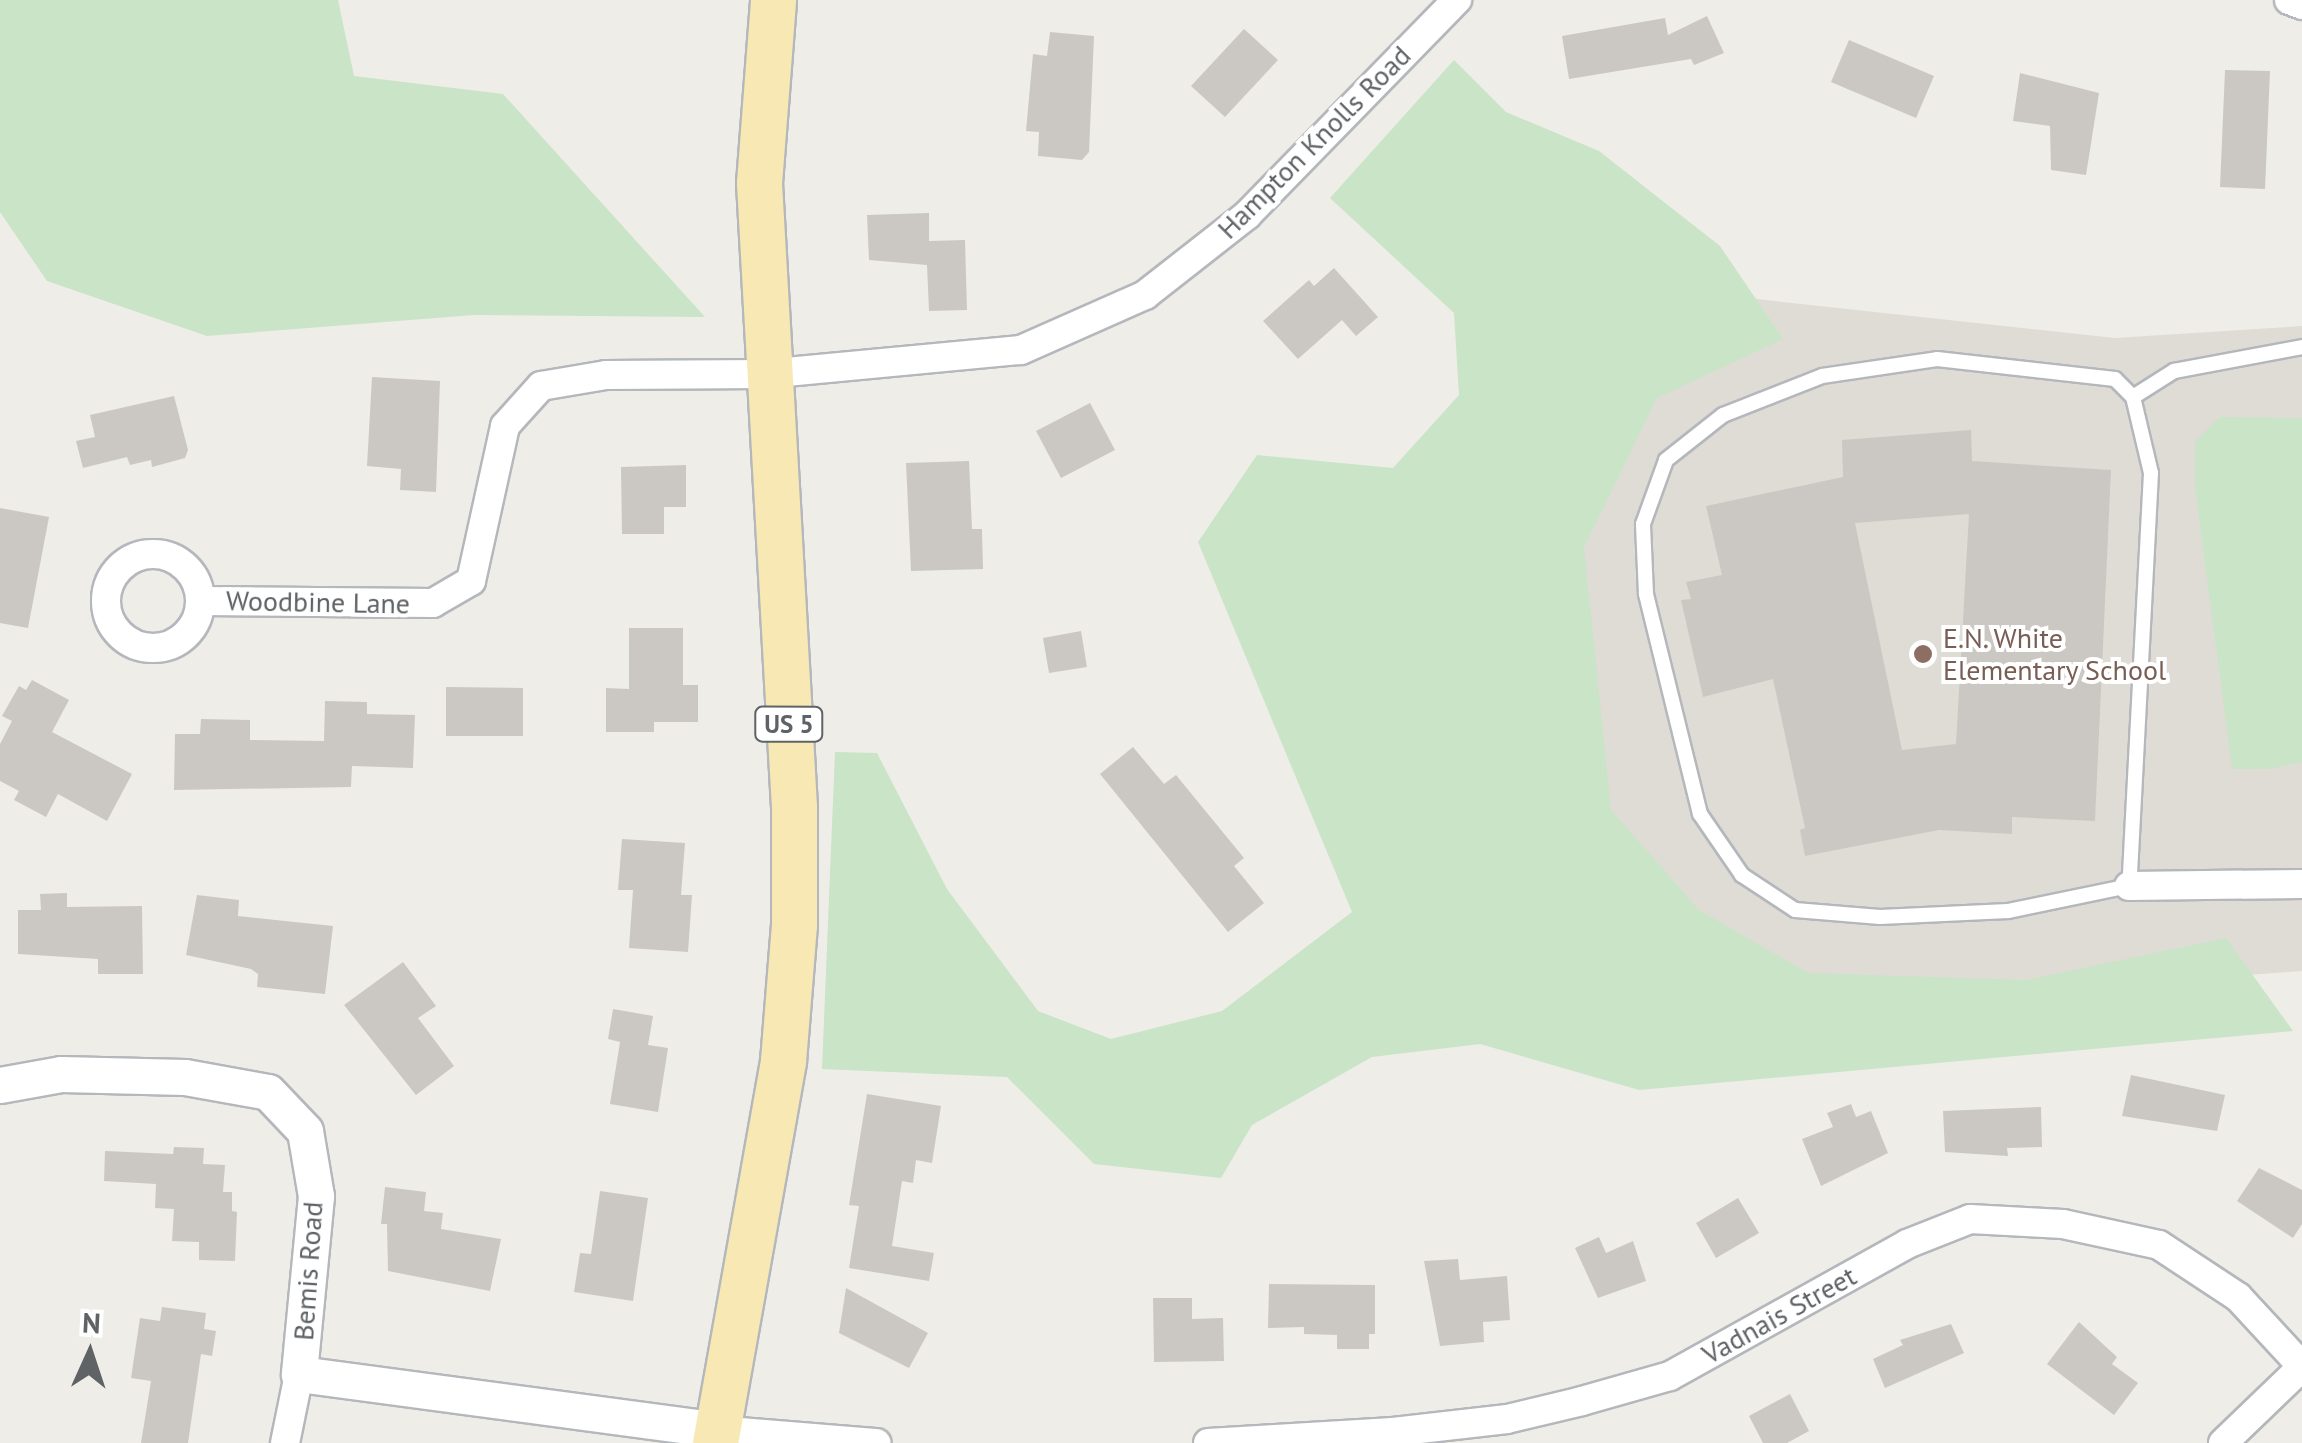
<!DOCTYPE html>
<html>
<head>
<meta charset="utf-8">
<style>
	body { margin:0 }
	#map { position:relative; width:2302px; height:1443px; overflow:hidden; background:#efede8; font-family:"PT Sans",sans-serif }
	div>[style] { position:absolute }
	.education>* { inset:0; background:#dfdcd6 }
	.green>* { inset:0; background:#c9e4c7 }
	.building>* { inset:0; background:#cbc8c4 }
	.roads { filter:drop-shadow(2px 0 #b4b7bb) drop-shadow(-2px 0 #b4b7bb) drop-shadow(0 2px #b4b7bb) drop-shadow(0 -2px #b4b7bb) }
	.service>* { height:14px; margin:-7px; padding:0 7px; transform-origin:7px; border-radius:7px; background:#fff }
	.minor>* { height:28px; margin:-14px; padding:0 14px; transform-origin:14px; border-radius:14px; background:#fff }
	.minor>.ring { margin:-14px; padding:0; box-sizing:content-box; background:none; border:28px solid #fff; border-radius:50% }
	.tertiary>* { height:35px; margin:-17.5px; padding:0 17.5px; transform-origin:17.5px; border-radius:17.5px; background:#fff }
	.primary>* { height:45px; margin:-22.5px; padding:0 22.5px; transform-origin:22.5px; border-radius:22.5px; background:#f8e9b4 }
	.dots>* { width:28px; height:28px; translate:-50% -50%; box-sizing:border-box; border:5px solid #fff; border-radius:50% }
	span { translate:-50% -50%; white-space:nowrap; text-align:center; line-height:1.15; -webkit-text-stroke:8px #fff; paint-order:stroke }
	.shield-label span { padding:2px 8px; background:#fff; border:2px solid; border-radius:8px; -webkit-text-stroke-width:0 }
	.shield-label { font-size:25px; color:#5f6366; font-weight:700 }
	.street-label { font-size:28px; color:#5f6366 }
	.education-label { font-size:28px; color:#785e54 }
	.left { translate:0 -50%; text-align:left }
	.north { position:absolute; left:40px; top:1303px; width:100px; height:100px; -webkit-text-stroke:8px #fff; paint-order:stroke; rotate:3deg; font-size:28px; font-weight:700; line-height:40px; text-align:center; color:#5f6366 }
	.north::after { content:''; display:block; margin:auto; width:35px; height:45px; background:#5f6366; clip-path:polygon(50% 0,100% 100%,50% 72%,0 100%) }
</style>
</head>
<body>
<div id="map">
	<div class="education">
		<div style="clip-path:polygon(1535px 275px,2115px 338px,2302px 326px,2302px 971px,1551px 1027px)"></div>
	</div>
	<div class="green">
		<div style="clip-path:polygon(0 0,338px 0,354px 76px,503px 94px,705px 317px,474px 315px,207px 336px,47px 281px,0 212px)"></div>
		<div style="clip-path:polygon(1454px 60px,1506px 112px,1599px 151px,1720px 246px,1783px 339px,1657px 398px,1584px 547px,1611px 810px,1699px 910px,1808px 973px,2026px 980px,2226px 938px,2293px 1031px,1639px 1090px,1480px 1044px,1372px 1057px,1252px 1125px,1221px 1178px,1094px 1164px,1007px 1077px,822px 1069px,835px 752px,877px 753px,947px 889px,1038px 1011px,1111px 1039px,1222px 1011px,1352px 912px,1198px 542px,1257px 455px,1393px 468px,1459px 395px,1454px 313px,1330px 198px)"></div>
		<div style="clip-path:polygon(2220px 417px,2302px 418px,2302px 762px,2270px 769px,2232px 769px,2195px 487px,2195px 442px)"></div>
	</div>
	<div class="building">
		<div style="clip-path:polygon(1707px 16px,1724px 53px,1694px 65px,1691px 59px,1569px 79px,1562px 36px,1665px 18px,1668px 35px)"></div>
		<div style="clip-path:polygon(1244px 29px,1278px 60px,1225px 117px,1191px 86px)"></div>
		<div style="clip-path:polygon(1050px 32px,1094px 36px,1089px 152px,1082px 160px,1038px 156px,1039px 132px,1026px 131px,1033px 54px,1047px 56px)"></div>
		<div style="clip-path:polygon(1849px 40px,1934px 76px,1916px 118px,1831px 82px)"></div>
		<div style="clip-path:polygon(2225px 70px,2270px 71px,2265px 189px,2220px 187px)"></div>
		<div style="clip-path:polygon(2020px 73px,2099px 93px,2086px 175px,2051px 170px,2050px 126px,2013px 121px)"></div>
		<div style="clip-path:polygon(929px 213px,929px 241px,965px 240px,967px 310px,929px 311px,927px 265px,869px 260px,867px 215px)"></div>
		<div style="clip-path:polygon(1334px 268px,1378px 317px,1356px 336px,1342px 320px,1298px 359px,1263px 321px,1309px 280px,1314px 286px)"></div>
		<div style="clip-path:polygon(372px 377px,440px 381px,436px 492px,400px 490px,401px 469px,367px 466px)"></div>
		<div style="clip-path:polygon(174px 396px,188px 450px,185px 458px,152px 467px,151px 460px,130px 465px,127px 457px,83px 468px,76px 441px,95px 437px,90px 415px)"></div>
		<div style="clip-path:polygon(1090px 403px,1115px 450px,1061px 478px,1036px 431px)"></div>
		<div style="clip-path:polygon(evenodd,1971px 430px,1972px 461px,2111px 470px,2095px 821px,2012px 817px,2012px 834px,1939px 830px,1805px 856px,1800px 830px,1805px 828px,1773px 679px,1703px 697px,1681px 600px,1691px 599px,1686px 582px,1722px 575px,1706px 506px,1843px 477px,1842px 440px,1971px 430px,1969px 514px,1956px 744px,1902px 750px,1855px 523px,1969px 514px)"></div>
		<div style="clip-path:polygon(969px 461px,972px 529px,982px 529px,983px 569px,911px 571px,906px 463px)"></div>
		<div style="clip-path:polygon(686px 465px,686px 507px,664px 507px,664px 534px,622px 534px,621px 467px)"></div>
		<div style="clip-path:polygon(0 508px,49px 517px,28px 628px,0 623px)"></div>
		<div style="clip-path:polygon(629px 628px,683px 628px,683px 685px,698px 685px,698px 722px,654px 722px,654px 732px,606px 732px,606px 688px,629px 689px)"></div>
		<div style="clip-path:polygon(1081px 631px,1087px 667px,1049px 673px,1043px 638px)"></div>
		<div style="clip-path:polygon(32px 680px,69px 700px,52px 732px,132px 774px,107px 821px,58px 794px,46px 817px,14px 800px,19px 791px,0 781px,0 744px,12px 721px,2px 716px,19px 686px,26px 690px)"></div>
		<div style="clip-path:polygon(446px 687px,523px 688px,523px 736px,446px 736px)"></div>
		<div style="clip-path:polygon(325px 701px,367px 702px,367px 714px,415px 715px,413px 768px,352px 766px,351px 787px,174px 790px,175px 734px,200px 734px,201px 719px,250px 720px,250px 740px,324px 741px)"></div>
		<div style="clip-path:polygon(1133px 747px,1164px 784px,1176px 775px,1244px 858px,1234px 866px,1264px 903px,1228px 932px,1100px 774px)"></div>
		<div style="clip-path:polygon(622px 839px,685px 843px,681px 895px,692px 895px,688px 952px,629px 948px,633px 890px,618px 890px)"></div>
		<div style="clip-path:polygon(67px 893px,67px 907px,142px 906px,143px 974px,98px 974px,98px 959px,18px 954px,18px 910px,41px 910px,40px 894px)"></div>
		<div style="clip-path:polygon(197px 895px,239px 900px,238px 916px,333px 926px,325px 994px,257px 987px,258px 974px,251px 969px,186px 955px)"></div>
		<div style="clip-path:polygon(403px 962px,436px 1006px,418px 1018px,454px 1066px,416px 1095px,344px 1005px)"></div>
		<div style="clip-path:polygon(613px 1009px,653px 1016px,648px 1045px,668px 1048px,658px 1112px,610px 1104px,620px 1042px,608px 1039px)"></div>
		<div style="clip-path:polygon(2131px 1075px,2225px 1095px,2217px 1131px,2122px 1116px)"></div>
		<div style="clip-path:polygon(867px 1094px,941px 1106px,932px 1163px,916px 1160px,913px 1183px,902px 1181px,892px 1246px,934px 1253px,929px 1281px,849px 1268px,859px 1206px,849px 1205px)"></div>
		<div style="clip-path:polygon(1851px 1104px,1856px 1117px,1871px 1111px,1888px 1153px,1821px 1186px,1802px 1139px,1833px 1127px,1827px 1113px)"></div>
		<div style="clip-path:polygon(2041px 1107px,2042px 1147px,2007px 1148px,2008px 1156px,1945px 1152px,1943px 1111px)"></div>
		<div style="clip-path:polygon(174px 1147px,204px 1148px,203px 1164px,225px 1165px,223px 1192px,232px 1192px,232px 1211px,237px 1212px,235px 1261px,199px 1260px,199px 1242px,172px 1241px,174px 1209px,155px 1208px,156px 1184px,104px 1181px,105px 1151px,173px 1154px)"></div>
		<div style="clip-path:polygon(2259px 1168px,2302px 1190px,2302px 1224px,2293px 1238px,2237px 1201px)"></div>
		<div style="clip-path:polygon(385px 1187px,426px 1192px,424px 1211px,443px 1213px,441px 1229px,501px 1239px,490px 1291px,388px 1271px,387px 1224px,381px 1224px)"></div>
		<div style="clip-path:polygon(600px 1191px,648px 1198px,633px 1301px,574px 1292px,580px 1253px,591px 1254px)"></div>
		<div style="clip-path:polygon(1738px 1198px,1759px 1233px,1716px 1258px,1696px 1223px)"></div>
		<div style="clip-path:polygon(1599px 1237px,1606px 1253px,1633px 1241px,1646px 1281px,1598px 1298px,1575px 1248px)"></div>
		<div style="clip-path:polygon(1458px 1259px,1460px 1280px,1507px 1276px,1510px 1320px,1483px 1322px,1484px 1342px,1440px 1346px,1424px 1261px)"></div>
		<div style="clip-path:polygon(1269px 1284px,1375px 1285px,1375px 1334px,1369px 1334px,1369px 1349px,1337px 1349px,1337px 1335px,1304px 1334px,1304px 1327px,1268px 1328px)"></div>
		<div style="clip-path:polygon(846px 1288px,928px 1333px,909px 1368px,839px 1333px)"></div>
		<div style="clip-path:polygon(1153px 1298px,1192px 1298px,1192px 1319px,1223px 1318px,1224px 1361px,1154px 1362px)"></div>
		<div style="clip-path:polygon(162px 1307px,206px 1313px,204px 1329px,216px 1331px,212px 1356px,201px 1354px,188px 1443px,141px 1443px,151px 1381px,131px 1378px,140px 1318px,160px 1321px)"></div>
		<div style="clip-path:polygon(2079px 1322px,2117px 1357px,2112px 1364px,2138px 1383px,2114px 1415px,2047px 1364px)"></div>
		<div style="clip-path:polygon(1951px 1324px,1964px 1353px,1885px 1388px,1873px 1359px,1903px 1345px,1900px 1340px)"></div>
		<div style="clip-path:polygon(1790px 1394px,1809px 1431px,1787px 1443px,1763px 1443px,1749px 1416px)"></div>
	</div>
	<div class="roads">
		<div class="service">
			<div style="left:1937px;top:359px;width:179px;rotate:6.4deg"></div>
			<div style="left:2115px;top:379px;width:25px;rotate:45deg"></div>
			<div style="left:2133px;top:397px;width:78px;rotate:76.7deg"></div>
			<div style="left:2151px;top:473px;width:414px;rotate:93deg"></div>
			<div style="left:2129px;top:886px;width:124px;rotate:168.3deg"></div>
			<div style="left:2008px;top:911px;width:128px;rotate:177.3deg"></div>
			<div style="left:1880px;top:917px;width:85px;rotate:-175.3deg"></div>
			<div style="left:1795px;top:910px;width:64px;rotate:-146.6deg"></div>
			<div style="left:1742px;top:875px;width:74px;rotate:-124.5deg"></div>
			<div style="left:1700px;top:814px;width:227px;rotate:-103.8deg"></div>
			<div style="left:1646px;top:594px;width:70px;rotate:-92.5deg"></div>
			<div style="left:1643px;top:524px;width:68px;rotate:-70.2deg"></div>
			<div style="left:1666px;top:460px;width:73px;rotate:-38.3deg"></div>
			<div style="left:1723px;top:415px;width:106px;rotate:-21.5deg"></div>
			<div style="left:1822px;top:376px;width:116px;rotate:-8.4deg"></div>
			<div style="left:2133px;top:397px;width:49px;rotate:-32.4deg"></div>
			<div style="left:2174px;top:371px;width:130px;rotate:-10.6deg"></div>
		</div>
		<div class="minor">
			<div style="left:2289px;top:0;width:14px;rotate:21deg"></div>
			<div class="ring" style="left:106px;top:554px;width:66px;height:66px"></div>
			<div style="left:201px;top:601px;width:232px;rotate:0.5deg"></div>
			<div style="left:433px;top:603px;width:44px;rotate:-30.1deg"></div>
			<div style="left:471px;top:581px;width:159px;rotate:-77.6deg"></div>
			<div style="left:505px;top:426px;width:54px;rotate:-48deg"></div>
			<div style="left:541px;top:386px;width:66px;rotate:-9.6deg"></div>
			<div style="left:606px;top:375px;width:159px;rotate:-0.4deg"></div>
			<div style="left:765px;top:374px;width:257px;rotate:-5.4deg"></div>
			<div style="left:1021px;top:350px;width:136px;rotate:-23.9deg"></div>
			<div style="left:1145px;top:295px;width:130px;rotate:-38.1deg"></div>
			<div style="left:1247px;top:215px;width:301px;rotate:-45.7deg"></div>
			<div style="left:2129px;top:886px;width:173px;rotate:-0.7deg"></div>
			<div style="left:717px;top:1430px;width:160px;rotate:4.7deg"></div>
			<div style="left:285px;top:1443px;width:70px;rotate:-78.5deg"></div>
			<div style="left:1208px;top:1443px;width:185px;rotate:-3.4deg"></div>
			<div style="left:1393px;top:1432px;width:115px;rotate:-6.5deg"></div>
			<div style="left:1507px;top:1419px;width:77px;rotate:-13.5deg"></div>
			<div style="left:1582px;top:1401px;width:91px;rotate:-15.9deg"></div>
			<div style="left:1670px;top:1376px;width:271px;rotate:-29.1deg"></div>
			<div style="left:1907px;top:1244px;width:68px;rotate:-21.6deg"></div>
			<div style="left:1970px;top:1219px;width:93px;rotate:3.1deg"></div>
			<div style="left:2063px;top:1224px;width:98px;rotate:12.3deg"></div>
			<div style="left:2159px;top:1245px;width:95px;rotate:33.4deg"></div>
			<div style="left:2238px;top:1297px;width:94px;rotate:47.2deg"></div>
			<div style="left:2223px;top:1443px;width:110px;rotate:-43.9deg"></div>
		</div>
		<div class="tertiary">
			<div style="left:0;top:1085px;width:62px;rotate:-10.2deg"></div>
			<div style="left:61px;top:1074px;width:124px;rotate:1.4deg"></div>
			<div style="left:185px;top:1077px;width:84px;rotate:10.2deg"></div>
			<div style="left:268px;top:1092px;width:54px;rotate:46.5deg"></div>
			<div style="left:305px;top:1131px;width:66px;rotate:80.4deg"></div>
			<div style="left:316px;top:1196px;width:179px;rotate:95.5deg"></div>
			<div style="left:299px;top:1374px;width:422px;rotate:7.6deg"></div>
		</div>
		<div class="primary">
			<div style="left:715px;top:1443px;width:388px;rotate:-79.9deg"></div>
			<div style="left:783px;top:1061px;width:137px;rotate:-85.4deg"></div>
			<div style="left:794px;top:924px;width:117px;rotate:-90deg"></div>
			<div style="left:794px;top:807px;width:625px;rotate:-93.21deg"></div>
			<div style="left:759px;top:183px;width:184px;rotate:-85.6deg"></div>
		</div>
	</div>
	<div class="dots">
		<div style="left:1923px;top:654px;background:#8d6e63"></div>
	</div>
	<div class="shield-label">
		<span style="left:789px;top:724px">US 5</span>
	</div>
	<div class="street-label">
		<span style="left:1314px;top:142px;rotate:-45deg">Hampton Knolls Road</span>
		<span style="left:318px;top:602px;rotate:1deg">Woodbine Lane</span>
		<span style="left:308px;top:1271px;rotate:-86deg">Bemis Road</span>
		<span style="left:1779px;top:1315px;rotate:-29deg">Vadnais Street</span>
	</div>
	<div class="education-label">
		<span class="left" style="left:1943px;top:654px">E.N. White<br>Elementary School</span>
	</div>
	<div class="north">N</div>
</div>
</body>
</html>
